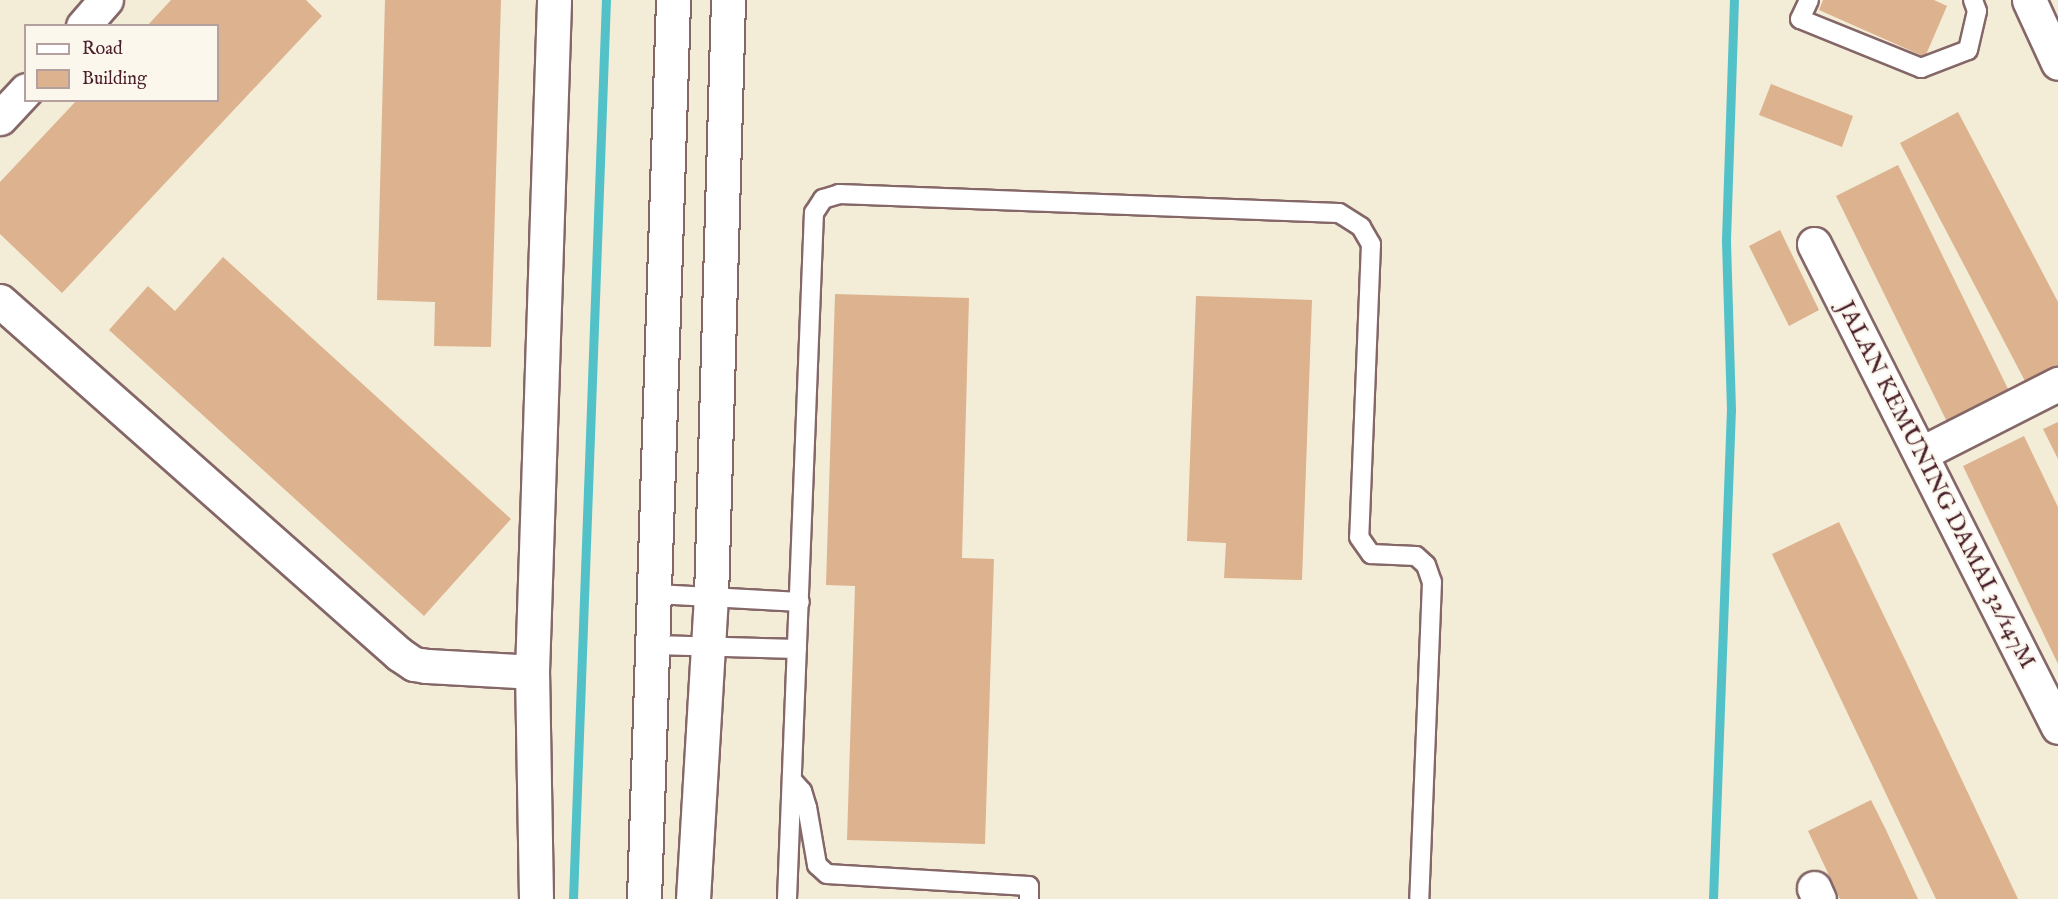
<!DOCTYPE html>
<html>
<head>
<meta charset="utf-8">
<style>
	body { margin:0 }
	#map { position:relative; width:2058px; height:899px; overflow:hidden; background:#f3edd8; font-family:"IM FELL English",serif }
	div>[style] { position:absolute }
	.stream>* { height:9px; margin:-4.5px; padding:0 4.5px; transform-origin:4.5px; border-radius:4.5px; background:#53c1c8 }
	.building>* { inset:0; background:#ddb28e }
	.roads { filter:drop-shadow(2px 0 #856768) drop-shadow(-2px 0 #856768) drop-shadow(0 2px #856768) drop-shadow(0 -2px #856768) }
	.service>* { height:18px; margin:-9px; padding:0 9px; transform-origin:9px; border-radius:9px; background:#fff }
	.minor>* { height:33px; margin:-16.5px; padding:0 16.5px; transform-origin:16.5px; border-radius:16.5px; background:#fff }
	span { translate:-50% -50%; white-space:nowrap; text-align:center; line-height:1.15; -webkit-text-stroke:4.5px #fbf7ec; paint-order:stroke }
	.street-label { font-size:24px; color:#4a1f2b }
	.legend { position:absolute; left:24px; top:24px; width:195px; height:78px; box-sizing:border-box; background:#fbf7ec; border:2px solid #b4a19f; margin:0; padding:8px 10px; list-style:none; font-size:18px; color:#4a1f2b }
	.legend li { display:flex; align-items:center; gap:12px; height:30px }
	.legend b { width:30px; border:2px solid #b4a19f }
</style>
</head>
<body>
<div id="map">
	<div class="stream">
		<div style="left:573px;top:899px;width:900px;rotate:-87.9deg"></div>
		<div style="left:1713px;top:899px;width:489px;rotate:-87.9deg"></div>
		<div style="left:1731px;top:410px;width:170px;rotate:-91.7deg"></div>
		<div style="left:1726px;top:240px;width:240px;rotate:-88.1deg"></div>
	</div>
	<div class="building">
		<div style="clip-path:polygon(171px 0,306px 0,322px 16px,62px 293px,0 234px,0 182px,77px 100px,218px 100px,218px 26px,147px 26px)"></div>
		<div style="clip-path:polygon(385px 0,501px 0,491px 347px,434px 346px,435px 302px,377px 300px)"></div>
		<div style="clip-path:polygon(1823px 0,1934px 0,1947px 6px,1925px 57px,1819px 10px)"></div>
		<div style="clip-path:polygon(1771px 84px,1853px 116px,1842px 147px,1759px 115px)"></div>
		<div style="clip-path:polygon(1958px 112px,2058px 302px,2058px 366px,2026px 383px,1900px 143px)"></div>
		<div style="clip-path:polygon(1898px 165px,2013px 399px,1951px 430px,1836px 196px)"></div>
		<div style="clip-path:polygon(1780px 230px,1819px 310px,1789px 326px,1749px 246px)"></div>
		<div style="clip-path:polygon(223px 257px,511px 519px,424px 616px,109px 330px,148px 286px,175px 311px)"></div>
		<div style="clip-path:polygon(835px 294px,969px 298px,962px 558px,994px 559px,985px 844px,847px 840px,855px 586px,826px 585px)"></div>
		<div style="clip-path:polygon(1196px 296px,1312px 300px,1302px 580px,1224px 578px,1226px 543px,1187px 541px)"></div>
		<div style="clip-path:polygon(2058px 422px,2058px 459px,2043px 429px)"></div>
		<div style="clip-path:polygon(2024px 436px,2058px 507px,2058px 664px,1963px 466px)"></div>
		<div style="clip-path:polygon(1839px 522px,1910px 670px,2018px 899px,1936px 899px,1786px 584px,1772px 554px)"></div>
		<div style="clip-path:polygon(1871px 800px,1886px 830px,1918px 899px,1840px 899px,1836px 890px,1808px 831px)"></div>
	</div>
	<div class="roads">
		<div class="service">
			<div style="left:1809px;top:0;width:21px;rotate:115deg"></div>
			<div style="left:1800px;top:19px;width:131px;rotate:22deg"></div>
			<div style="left:1921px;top:68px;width:50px;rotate:-21deg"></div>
			<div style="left:1968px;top:50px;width:40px;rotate:-77deg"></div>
			<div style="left:1977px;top:11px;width:12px;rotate:-110deg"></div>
			<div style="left:656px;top:594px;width:144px;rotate:3.2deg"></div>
			<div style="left:654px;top:645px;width:143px;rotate:1.6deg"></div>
			<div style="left:792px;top:780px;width:15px;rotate:48deg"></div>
			<div style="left:802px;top:791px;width:17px;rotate:73deg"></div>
			<div style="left:807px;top:807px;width:59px;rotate:80.2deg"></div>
			<div style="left:817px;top:865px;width:13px;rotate:42deg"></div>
			<div style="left:827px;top:874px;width:202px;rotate:3.4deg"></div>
			<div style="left:1029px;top:886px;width:13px;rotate:90deg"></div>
			<div style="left:787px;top:899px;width:687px;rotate:-87.75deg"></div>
			<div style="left:814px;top:213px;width:17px;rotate:-57deg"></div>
			<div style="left:823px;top:199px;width:17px;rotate:-17deg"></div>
			<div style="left:839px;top:194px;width:500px;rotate:2.18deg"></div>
			<div style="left:1339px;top:213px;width:26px;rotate:32deg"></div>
			<div style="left:1361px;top:227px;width:20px;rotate:60deg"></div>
			<div style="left:1371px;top:244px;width:293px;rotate:92.3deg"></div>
			<div style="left:1359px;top:537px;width:21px;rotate:55deg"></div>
			<div style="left:1371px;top:554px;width:45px;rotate:2.5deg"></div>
			<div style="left:1416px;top:556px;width:13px;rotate:42deg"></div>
			<div style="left:1426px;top:565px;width:18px;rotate:71deg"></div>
			<div style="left:1432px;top:582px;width:317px;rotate:92.3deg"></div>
		</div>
		<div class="minor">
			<div style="left:2029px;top:0;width:69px;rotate:65.3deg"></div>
			<div style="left:83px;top:26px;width:35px;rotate:-49deg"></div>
			<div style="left:0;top:118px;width:38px;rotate:-47deg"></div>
			<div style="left:1814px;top:244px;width:541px;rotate:63.2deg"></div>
			<div style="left:0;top:301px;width:533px;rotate:41.5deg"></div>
			<div style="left:399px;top:654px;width:18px;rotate:34deg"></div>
			<div style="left:414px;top:664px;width:12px;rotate:9deg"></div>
			<div style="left:426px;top:666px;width:106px;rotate:3.2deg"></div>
			<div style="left:1922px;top:453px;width:153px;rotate:-26.9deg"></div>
			<div style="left:1814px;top:888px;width:12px;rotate:66deg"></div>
			<div style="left:536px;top:899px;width:227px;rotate:-91deg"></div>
			<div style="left:532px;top:672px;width:672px;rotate:-88.12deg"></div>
			<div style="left:644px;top:899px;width:899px;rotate:-88.15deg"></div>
			<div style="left:693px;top:899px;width:303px;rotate:-86.6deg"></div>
			<div style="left:711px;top:597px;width:597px;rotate:-88.37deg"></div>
		</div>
	</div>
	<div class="street-label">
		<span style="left:1936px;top:485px;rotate:63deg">JALAN KEMUNING DAMAI 32/147M</span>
	</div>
	<ul class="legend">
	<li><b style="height:8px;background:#fff"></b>Road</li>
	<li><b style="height:16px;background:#ddb28e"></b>Building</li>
	</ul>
</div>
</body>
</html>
